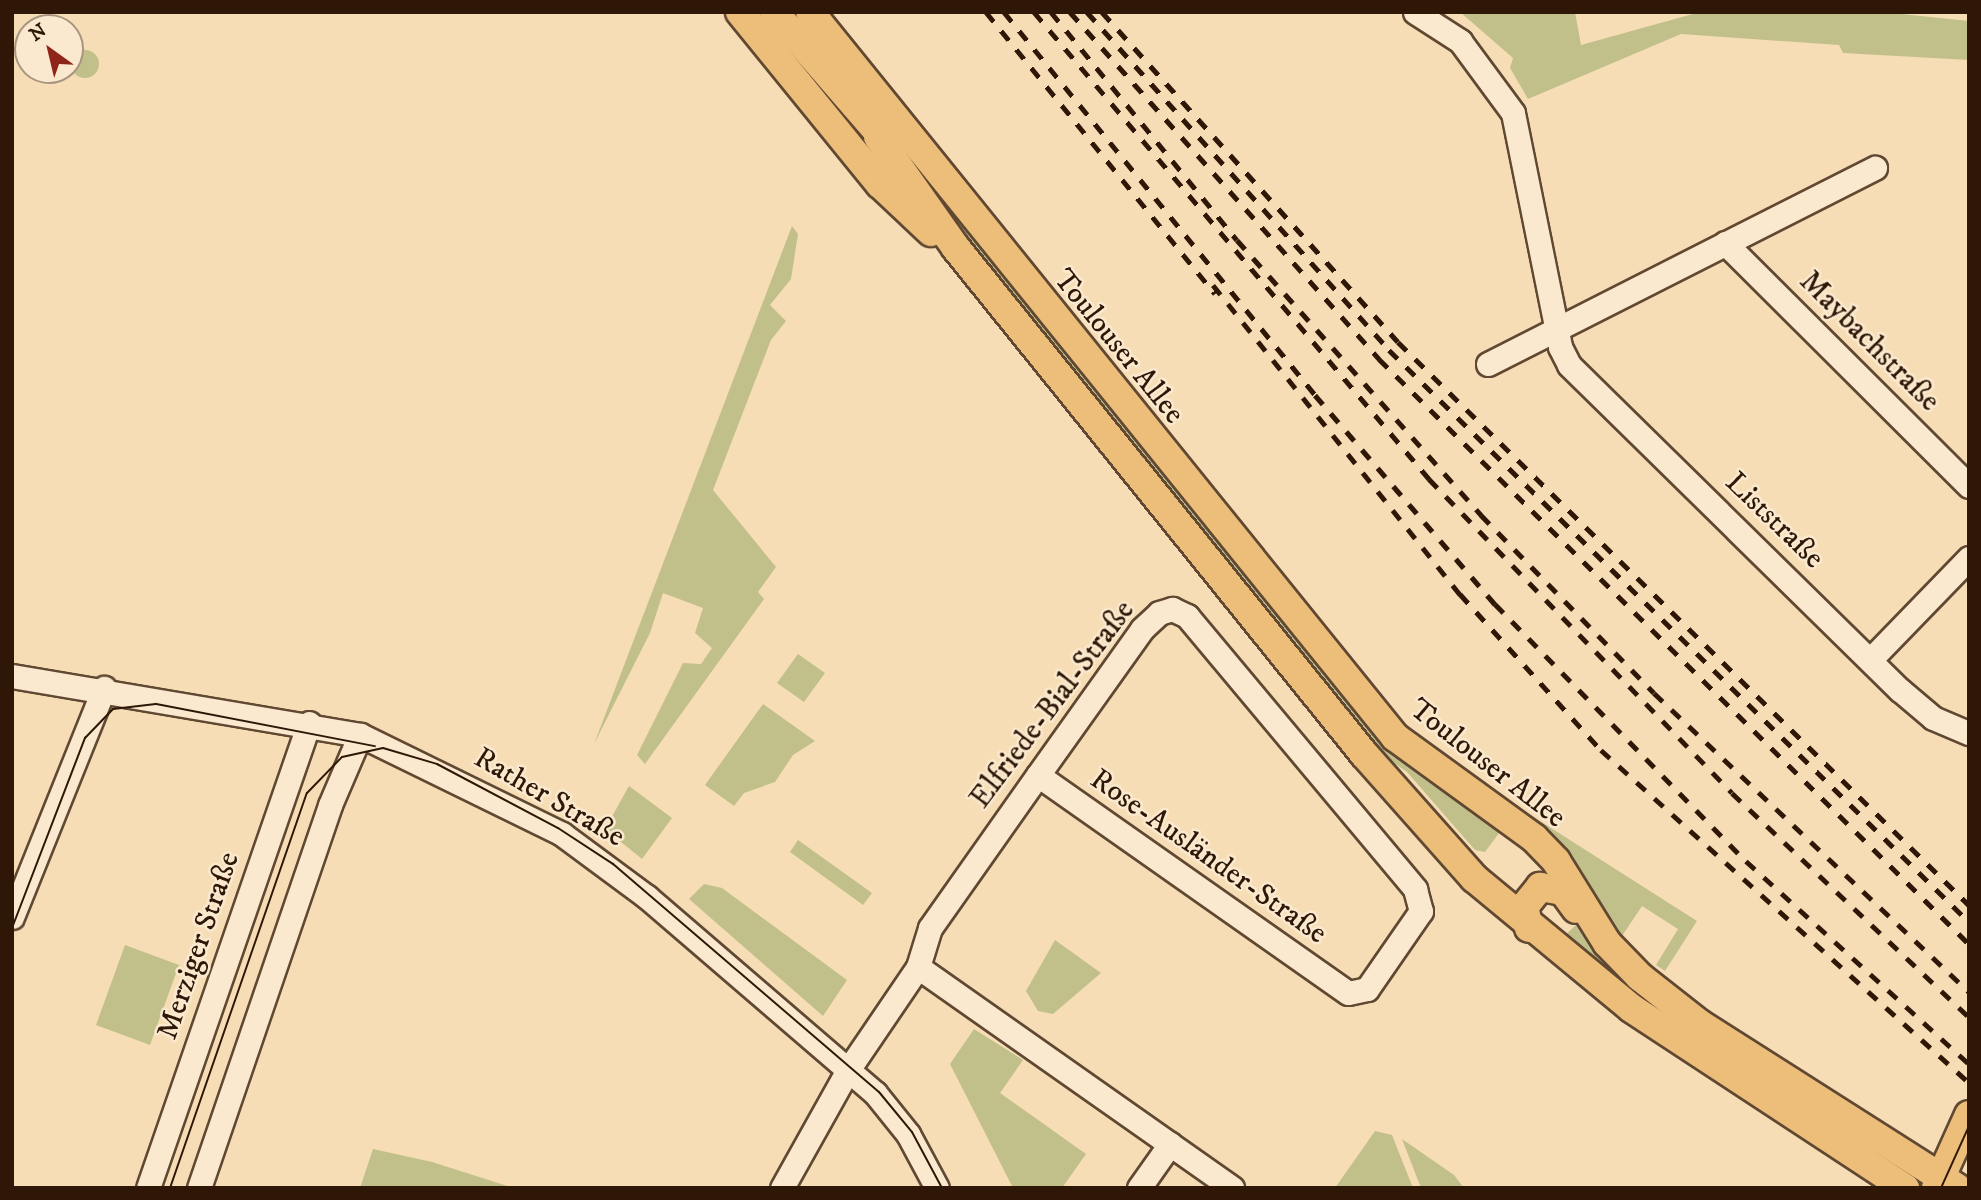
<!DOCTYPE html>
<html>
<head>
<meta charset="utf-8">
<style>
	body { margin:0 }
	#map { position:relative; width:1981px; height:1200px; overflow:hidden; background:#f7ddb5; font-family:"IM FELL DW Pica",serif }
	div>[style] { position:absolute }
	.green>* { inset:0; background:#c1c08b }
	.round { border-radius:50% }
	.roads { filter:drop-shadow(2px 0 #604832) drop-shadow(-2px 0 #604832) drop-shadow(0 2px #604832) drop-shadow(0 -2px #604832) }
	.minor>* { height:23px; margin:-11.5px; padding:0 11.5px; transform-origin:11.5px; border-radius:11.5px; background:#fae9cf }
	.major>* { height:28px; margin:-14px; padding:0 14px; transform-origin:14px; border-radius:14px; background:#ecbe7a }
	.tram>* { height:2px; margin:-1px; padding:0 1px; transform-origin:1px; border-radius:1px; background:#2e1707 }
	.rail>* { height:5px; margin-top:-2.5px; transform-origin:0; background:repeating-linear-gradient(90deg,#2e1707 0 12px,transparent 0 24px) }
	span { translate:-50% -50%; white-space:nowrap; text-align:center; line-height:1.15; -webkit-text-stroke:5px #fae9cf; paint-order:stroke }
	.street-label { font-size:30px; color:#2e1707 }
	.frame { position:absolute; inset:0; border:14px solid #2e1707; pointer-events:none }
	.north { position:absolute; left:14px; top:14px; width:70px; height:70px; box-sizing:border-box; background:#fae9cf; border:2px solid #a8957f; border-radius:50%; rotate:326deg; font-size:19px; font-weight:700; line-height:28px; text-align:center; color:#2e1707 }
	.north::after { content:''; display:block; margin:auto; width:24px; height:32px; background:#8f2418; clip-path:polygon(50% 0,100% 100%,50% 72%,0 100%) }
</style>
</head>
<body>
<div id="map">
	<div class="green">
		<div style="clip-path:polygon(1460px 12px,1575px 12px,1581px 45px,1700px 12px,1882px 12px,1969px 21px,1969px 60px,1843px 53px,1839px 45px,1681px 34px,1528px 99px,1510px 68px,1513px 58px)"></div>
		<div class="round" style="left:71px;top:50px;width:28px;height:28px"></div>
		<div style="clip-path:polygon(935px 198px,968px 229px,1374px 729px,1502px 829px,1485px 852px,1475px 850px,1407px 772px,1377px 751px,943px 222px)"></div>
		<div style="clip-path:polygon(792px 226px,798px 234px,791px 279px,770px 305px,786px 321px,771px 340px,713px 490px,776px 567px,758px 592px,764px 599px,645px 764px,637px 755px,683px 663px,701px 664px,712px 648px,695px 633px,703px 608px,663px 593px,650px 633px,594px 744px)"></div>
		<div style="clip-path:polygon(798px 654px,825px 673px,804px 702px,777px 683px)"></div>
		<div style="clip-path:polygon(763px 704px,815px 741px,793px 755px,775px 782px,744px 793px,734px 806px,705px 785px)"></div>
		<div style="clip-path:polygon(629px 786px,672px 818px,642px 859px,605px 829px)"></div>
		<div style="clip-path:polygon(1523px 810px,1697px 921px,1665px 971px,1656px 965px,1678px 929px,1642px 906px,1622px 936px,1579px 870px)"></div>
		<div style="clip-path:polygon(798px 840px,872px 893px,863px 905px,790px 852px)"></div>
		<div style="clip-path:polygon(704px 884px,722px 888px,847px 980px,823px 1016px,689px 899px)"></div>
		<div style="clip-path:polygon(1578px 923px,1605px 958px,1753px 1076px,1556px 944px)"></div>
		<div style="clip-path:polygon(1055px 940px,1101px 973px,1053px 1014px,1038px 1011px,1026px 991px)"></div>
		<div style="clip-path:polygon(125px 945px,179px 965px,150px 1045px,96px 1025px)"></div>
		<div style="clip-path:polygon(974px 1029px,1023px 1060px,1000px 1093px,1086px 1154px,1062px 1188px,1013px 1188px,950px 1064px)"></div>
		<div style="clip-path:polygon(1375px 1131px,1392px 1135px,1413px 1188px,1335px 1188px)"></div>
		<div style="clip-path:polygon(1402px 1139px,1454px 1175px,1464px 1188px,1421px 1188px)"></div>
		<div style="clip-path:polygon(373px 1149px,432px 1162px,514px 1188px,360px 1188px)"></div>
	</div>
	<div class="roads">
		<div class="minor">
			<div style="left:1415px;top:12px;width:54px;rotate:32.8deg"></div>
			<div style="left:1460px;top:41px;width:89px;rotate:53.6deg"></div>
			<div style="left:1513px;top:113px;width:239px;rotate:78.6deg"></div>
			<div style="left:1560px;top:347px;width:20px;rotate:63deg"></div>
			<div style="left:1569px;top:365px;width:464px;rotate:44.5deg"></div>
			<div style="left:1900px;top:690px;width:43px;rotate:40.3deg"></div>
			<div style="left:1933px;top:718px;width:39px;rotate:23deg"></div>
			<div style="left:1725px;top:243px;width:344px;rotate:44.9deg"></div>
			<div style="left:1488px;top:364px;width:434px;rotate:-26.9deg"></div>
			<div style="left:1870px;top:660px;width:142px;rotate:-45.9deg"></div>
			<div style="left:12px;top:676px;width:353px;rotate:9.6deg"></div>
			<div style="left:360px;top:735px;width:225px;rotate:26.1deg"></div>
			<div style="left:562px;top:834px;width:106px;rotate:36.5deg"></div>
			<div style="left:647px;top:897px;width:301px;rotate:40.7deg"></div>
			<div style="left:875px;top:1093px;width:53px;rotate:51.2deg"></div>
			<div style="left:908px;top:1134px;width:61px;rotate:61.8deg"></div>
			<div style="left:12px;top:917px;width:247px;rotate:-68.1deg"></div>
			<div style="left:918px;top:967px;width:384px;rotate:35.1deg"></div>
			<div style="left:148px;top:1188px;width:492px;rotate:-70.9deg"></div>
			<div style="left:199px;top:1188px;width:405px;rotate:-71.1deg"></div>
			<div style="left:330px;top:805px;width:76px;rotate:-66.8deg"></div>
			<div style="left:782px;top:1188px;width:135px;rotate:-60.8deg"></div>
			<div style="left:848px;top:1070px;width:125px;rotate:-55.8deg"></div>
			<div style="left:918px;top:967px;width:41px;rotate:-72.9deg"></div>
			<div style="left:930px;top:928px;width:187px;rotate:-54.8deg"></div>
			<div style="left:1038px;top:775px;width:179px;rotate:-54.5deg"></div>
			<div style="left:1142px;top:629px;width:23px;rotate:-43deg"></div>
			<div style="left:1159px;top:613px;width:14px;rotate:-17deg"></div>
			<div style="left:1172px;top:609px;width:17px;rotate:25deg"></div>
			<div style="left:1187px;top:616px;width:356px;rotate:50.1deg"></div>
			<div style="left:1415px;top:889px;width:23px;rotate:75deg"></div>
			<div style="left:1421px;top:911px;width:95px;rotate:124.7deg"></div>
			<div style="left:1367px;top:989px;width:19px;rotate:168deg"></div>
			<div style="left:1348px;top:993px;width:379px;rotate:-144.9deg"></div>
			<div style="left:1139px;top:1188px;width:54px;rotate:-54.8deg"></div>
		</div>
		<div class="major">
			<div style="left:740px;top:12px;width:222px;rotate:50.9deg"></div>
			<div style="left:880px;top:184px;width:70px;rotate:43.3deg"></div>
			<div style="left:774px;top:12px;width:179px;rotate:49.1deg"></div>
			<div style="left:810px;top:12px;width:932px;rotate:51.1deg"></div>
			<div style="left:1395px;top:737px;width:172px;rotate:36deg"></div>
			<div style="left:1534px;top:838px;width:32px;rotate:46deg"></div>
			<div style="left:1556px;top:861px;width:97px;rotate:58.1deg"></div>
			<div style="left:1607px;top:943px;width:47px;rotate:45.9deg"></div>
			<div style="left:1640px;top:977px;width:76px;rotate:38.1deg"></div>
			<div style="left:1700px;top:1024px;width:305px;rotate:32.5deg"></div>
			<div style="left:878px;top:137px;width:136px;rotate:54.9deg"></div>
			<div style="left:956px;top:248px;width:650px;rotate:51.12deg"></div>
			<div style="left:1364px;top:754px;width:166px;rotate:48.4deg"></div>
			<div style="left:1474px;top:878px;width:204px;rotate:39.6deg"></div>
			<div style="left:1631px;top:1008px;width:328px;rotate:33.3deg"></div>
			<div style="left:1529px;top:928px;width:22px;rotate:-103deg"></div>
			<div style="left:1524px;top:907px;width:26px;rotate:-51deg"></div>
			<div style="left:1540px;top:887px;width:23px;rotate:10deg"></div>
			<div style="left:1563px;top:891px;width:22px;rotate:54deg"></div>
			<div style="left:1936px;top:1188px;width:80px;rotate:-65.7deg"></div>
		</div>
	</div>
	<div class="tram">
		<div style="left:12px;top:928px;width:204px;rotate:-69deg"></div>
		<div style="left:85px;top:738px;width:40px;rotate:-46deg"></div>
		<div style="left:113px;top:709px;width:43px;rotate:-6.6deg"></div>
		<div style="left:156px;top:704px;width:223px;rotate:10.9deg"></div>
		<div style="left:170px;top:1188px;width:418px;rotate:-70.9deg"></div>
		<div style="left:307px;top:793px;width:50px;rotate:-45.8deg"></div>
		<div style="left:342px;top:757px;width:42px;rotate:-12.4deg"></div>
		<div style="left:383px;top:748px;width:56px;rotate:16.5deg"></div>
		<div style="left:437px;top:764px;width:137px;rotate:27.9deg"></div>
		<div style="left:558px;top:828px;width:66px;rotate:33.2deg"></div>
		<div style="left:613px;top:864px;width:350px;rotate:40.6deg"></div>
		<div style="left:879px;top:1092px;width:52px;rotate:50.5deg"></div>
		<div style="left:912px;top:1132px;width:64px;rotate:61.8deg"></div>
		<div style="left:1941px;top:1188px;width:68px;rotate:-65.7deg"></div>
	</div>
	<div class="rail">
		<div style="left:986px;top:12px;width:363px;rotate:50.9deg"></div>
		<div style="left:1004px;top:12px;width:493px;rotate:50.9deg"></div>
		<div style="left:1315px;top:395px;width:276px;rotate:49.3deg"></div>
		<div style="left:1495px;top:604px;width:359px;rotate:45.7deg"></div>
		<div style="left:1746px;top:861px;width:302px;rotate:42.3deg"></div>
		<div style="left:1034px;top:12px;width:612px;rotate:49.77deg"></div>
		<div style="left:1429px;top:479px;width:436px;rotate:46deg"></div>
		<div style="left:1732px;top:793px;width:326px;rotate:43.4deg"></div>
		<div style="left:1051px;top:12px;width:294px;rotate:50.8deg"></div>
		<div style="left:1237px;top:240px;width:368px;rotate:48.4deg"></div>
		<div style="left:1481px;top:515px;width:248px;rotate:45.8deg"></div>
		<div style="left:1654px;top:693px;width:434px;rotate:43.5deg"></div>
		<div style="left:1070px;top:12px;width:465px;rotate:48.3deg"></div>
		<div style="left:1379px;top:359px;width:831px;rotate:44.76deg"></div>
		<div style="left:1087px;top:12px;width:453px;rotate:48.2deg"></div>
		<div style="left:1389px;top:350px;width:815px;rotate:44.6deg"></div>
		<div style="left:1102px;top:12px;width:443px;rotate:48.1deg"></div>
		<div style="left:1398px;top:342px;width:802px;rotate:44.6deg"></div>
		<div style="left:1213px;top:285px;width:396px;rotate:51.4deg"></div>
		<div style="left:1460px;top:594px;width:210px;rotate:47.9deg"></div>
		<div style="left:1601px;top:750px;width:496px;rotate:42.1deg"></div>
	</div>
	<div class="street-label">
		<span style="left:1869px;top:342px;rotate:45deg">Maybachstraße</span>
		<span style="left:1118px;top:347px;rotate:51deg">Toulouser Allee</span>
		<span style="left:1774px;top:521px;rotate:44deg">Liststraße</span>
		<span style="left:1053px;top:705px;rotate:-53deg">Elfriede-Bial-Straße</span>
		<span style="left:1487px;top:764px;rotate:38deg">Toulouser Allee</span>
		<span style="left:549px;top:798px;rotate:30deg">Rather Straße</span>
		<span style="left:1208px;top:857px;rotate:35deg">Rose-Ausländer-Straße</span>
		<span style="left:199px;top:946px;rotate:-71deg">Merziger Straße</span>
	</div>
	<div class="frame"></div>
	<div class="north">N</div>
</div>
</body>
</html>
